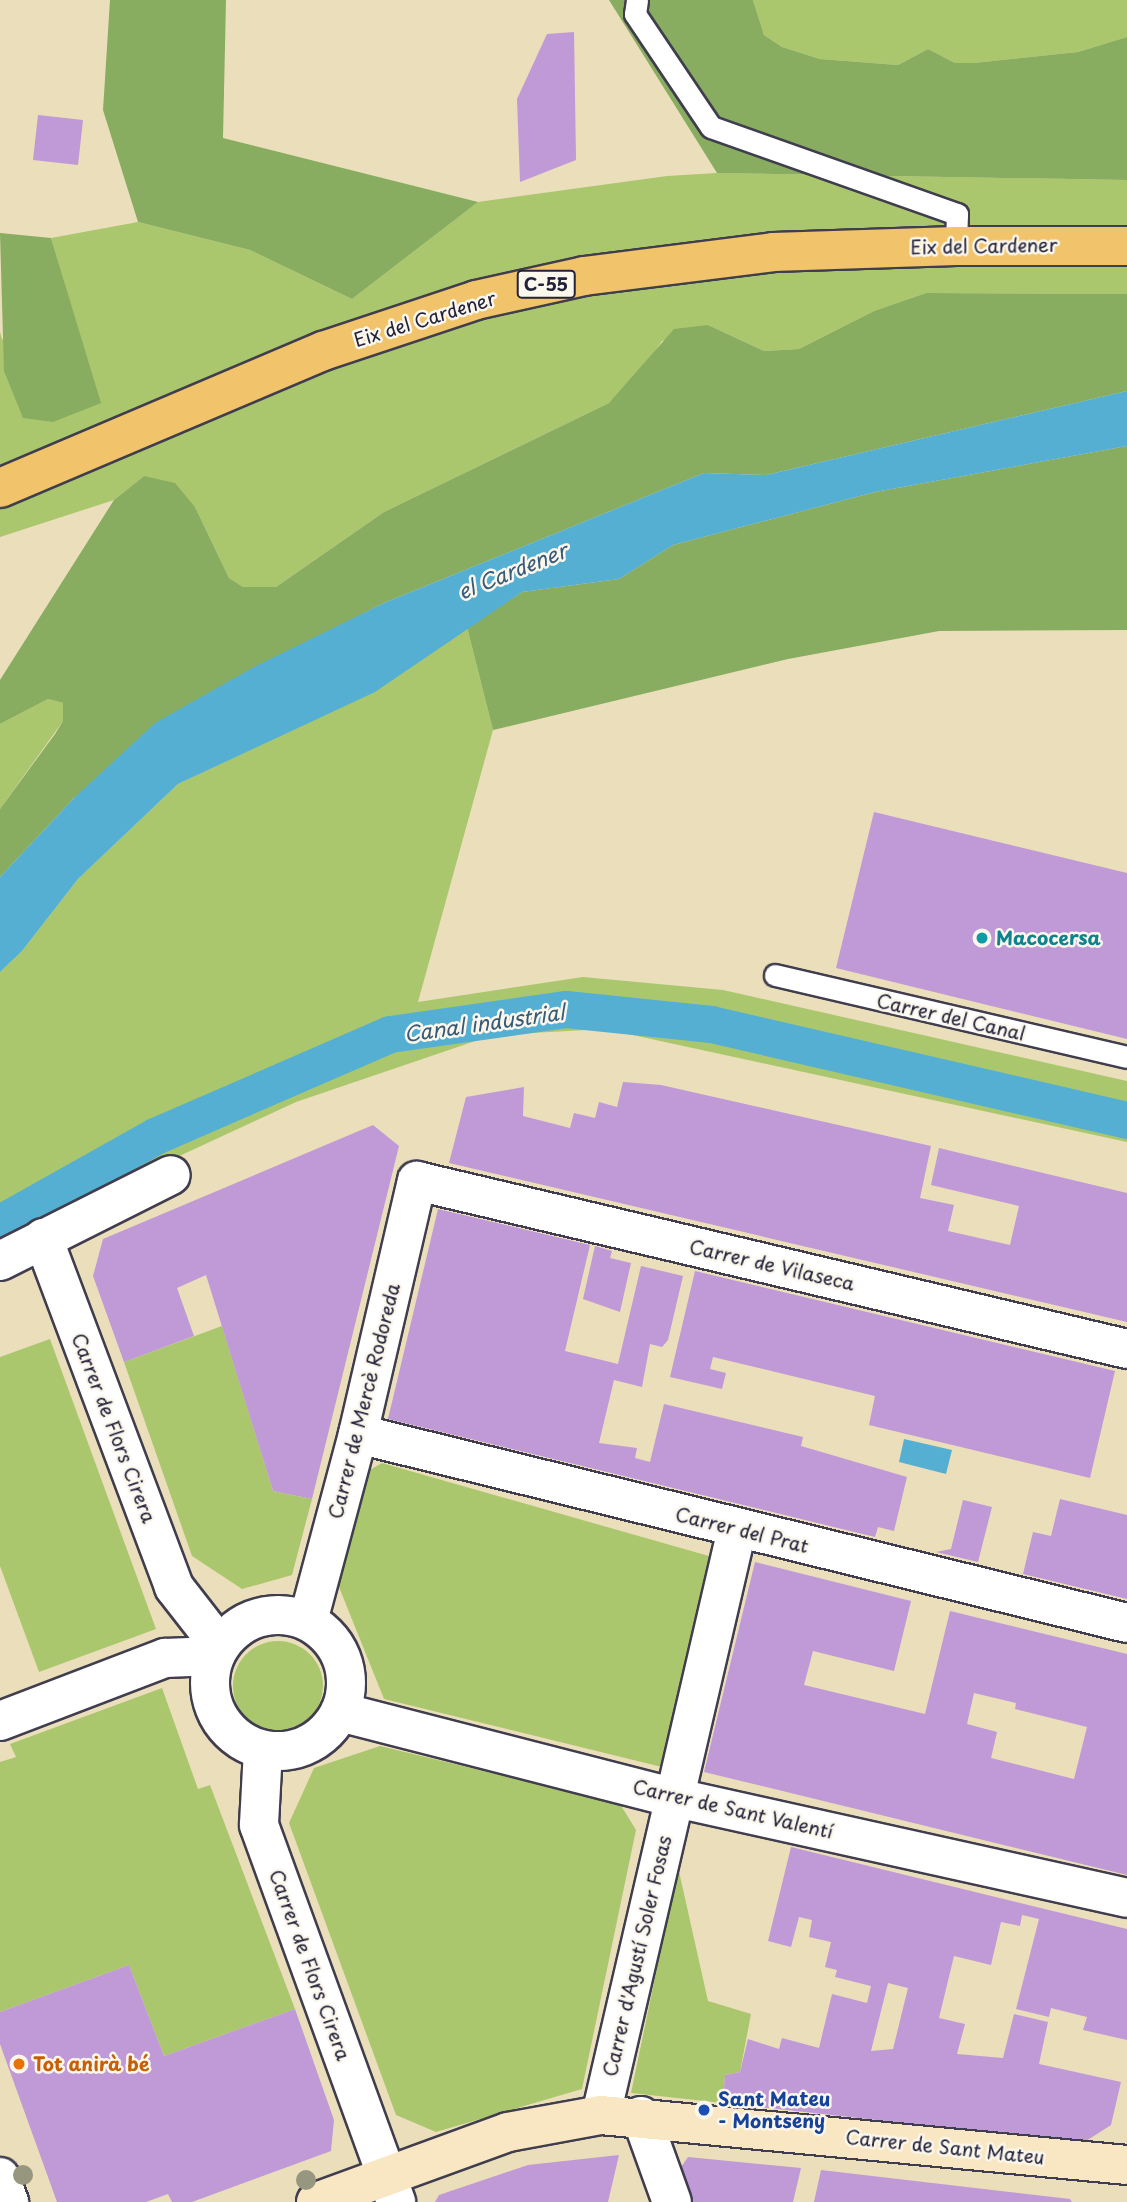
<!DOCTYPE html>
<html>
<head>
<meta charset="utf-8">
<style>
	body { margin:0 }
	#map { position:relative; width:1127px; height:2202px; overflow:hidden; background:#ebdebb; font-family:"Playpen Sans",sans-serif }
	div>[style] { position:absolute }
	.green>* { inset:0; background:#abc76d }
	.round { border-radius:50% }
	.forest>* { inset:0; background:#88ac60 }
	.water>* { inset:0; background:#55afd3 }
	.canal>* { height:37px; margin:-18.5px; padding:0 18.5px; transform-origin:18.5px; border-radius:18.5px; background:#55afd3 }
	.building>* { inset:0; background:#c099d7 }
	.roads { filter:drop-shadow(2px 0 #403e4e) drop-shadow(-2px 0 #403e4e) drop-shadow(0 2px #403e4e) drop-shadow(0 -2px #403e4e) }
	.lane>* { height:21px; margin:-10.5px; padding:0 10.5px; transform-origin:10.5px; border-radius:10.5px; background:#fff }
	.street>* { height:38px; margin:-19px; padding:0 19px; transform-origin:19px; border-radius:19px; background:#fff }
	.street>.ring { margin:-19px; padding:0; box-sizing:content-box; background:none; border:38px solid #fff; border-radius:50% }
	.secondary>* { height:38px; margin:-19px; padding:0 19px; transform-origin:19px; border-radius:19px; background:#f9e7c3 }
	.primary>* { height:38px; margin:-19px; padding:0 19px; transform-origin:19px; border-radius:19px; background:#f1c36a }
	.trees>* { width:20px; height:20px; margin:-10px; border-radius:50%; background:#97967e }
	.dots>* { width:19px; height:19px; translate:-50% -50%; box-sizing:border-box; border:4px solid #fbf7ec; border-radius:50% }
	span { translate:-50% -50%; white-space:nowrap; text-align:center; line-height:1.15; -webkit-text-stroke:5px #fbf7ec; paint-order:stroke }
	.shield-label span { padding:2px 5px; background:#fbf7ec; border:2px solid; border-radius:5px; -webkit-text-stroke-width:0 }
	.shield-label { font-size:18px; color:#22223b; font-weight:700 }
	.street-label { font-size:19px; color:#22223b }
	.culture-label { font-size:19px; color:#0d838f; font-weight:700 }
	.left { translate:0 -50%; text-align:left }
	.food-label { font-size:19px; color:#c56008; font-weight:700 }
	.transit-label { font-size:19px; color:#164399; font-weight:700 }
	.water-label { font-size:21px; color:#365a78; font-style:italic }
</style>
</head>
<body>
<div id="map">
	<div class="green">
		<div style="clip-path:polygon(753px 0,1127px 0,1127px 37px,1078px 52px,974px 63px,955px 63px,928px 49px,898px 65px,820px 59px,782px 47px,764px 35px)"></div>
		<div style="clip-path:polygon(717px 173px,1127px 180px,1127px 294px,926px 293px,874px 311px,799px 349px,764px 351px,708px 325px,662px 341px,642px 370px,609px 403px,384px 512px,276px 587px,243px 587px,229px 578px,195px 507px,144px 476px,114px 500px,0 537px,0 332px,2px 339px,100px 403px,51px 238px,138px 222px,250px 250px,352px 299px,478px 202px,667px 176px)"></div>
		<div style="clip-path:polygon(467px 627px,493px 730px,418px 1002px,583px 977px,723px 990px,1127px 1081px,1127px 1142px,605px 1029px,493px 1035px,296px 1102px,0 1239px,0 972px,22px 951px,78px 879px,178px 784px,273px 739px)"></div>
		<div style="clip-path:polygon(48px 699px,63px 703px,63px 721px,0 809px,0 724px)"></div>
		<div style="clip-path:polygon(222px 1326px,273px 1491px,312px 1499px,292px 1575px,242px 1589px,192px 1556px,124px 1362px)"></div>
		<div style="clip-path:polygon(50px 1339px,156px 1629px,39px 1672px,0 1566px,0 1357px)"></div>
		<div style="clip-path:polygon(382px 1463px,723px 1560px,670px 1769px,384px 1699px,337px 1582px,366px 1472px)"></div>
		<div class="round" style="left:233px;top:1641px;width:90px;height:90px"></div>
		<div style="clip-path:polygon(162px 1688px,198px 1789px,210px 1785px,295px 2009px,164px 2056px,129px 1965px,0 2012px,0 1762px,16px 1757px,10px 1744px)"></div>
		<div style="clip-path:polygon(380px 1746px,620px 1804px,636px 1830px,582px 2089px,436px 2132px,396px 2115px,289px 1823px,314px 1768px)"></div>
		<div style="clip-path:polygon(678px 1867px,708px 2001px,751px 2014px,740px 2072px,725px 2075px,723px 2103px,631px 2093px)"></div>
	</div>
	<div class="forest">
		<div style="clip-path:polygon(110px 0,226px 0,223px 138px,478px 202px,352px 299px,250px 250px,138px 222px,103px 110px)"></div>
		<div style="clip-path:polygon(609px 0,753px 0,764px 35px,782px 47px,820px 59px,898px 65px,928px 49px,955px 63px,974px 63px,1078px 52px,1127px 37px,1127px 180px,717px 173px)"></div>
		<div style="clip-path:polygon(0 233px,51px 238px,101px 403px,53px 422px,23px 418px,4px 371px)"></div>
		<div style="clip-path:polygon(926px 293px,1127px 294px,1127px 391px,766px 475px,704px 473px,384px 603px,323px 634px,74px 798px,0 877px,0 809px,55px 734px,63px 721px,63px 703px,48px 699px,0 724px,0 680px,114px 500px,144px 476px,175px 483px,195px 507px,229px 578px,243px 587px,276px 587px,384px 512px,609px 403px,674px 329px,708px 325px,764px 351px,799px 349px,874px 311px)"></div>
		<div style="clip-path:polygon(1127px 446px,1127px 630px,939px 631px,788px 659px,493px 730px,467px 627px,522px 592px,619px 579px,673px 545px,875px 492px)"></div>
	</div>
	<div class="water">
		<div style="clip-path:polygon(1127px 391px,1127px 446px,875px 492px,673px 545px,619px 579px,522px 592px,375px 692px,178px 784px,78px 879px,22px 951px,0 972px,0 877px,74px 798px,155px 723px,254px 667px,384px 603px,704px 473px,766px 475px)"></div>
		<div style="clip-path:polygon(904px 1439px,952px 1450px,946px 1474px,899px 1462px)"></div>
	</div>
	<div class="canal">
		<div style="left:0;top:1223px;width:178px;rotate:-29.3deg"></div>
		<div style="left:155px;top:1136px;width:256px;rotate:-23.5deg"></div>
		<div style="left:390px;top:1034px;width:178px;rotate:-8.1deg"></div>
		<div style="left:566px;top:1009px;width:146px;rotate:5.9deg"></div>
		<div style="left:711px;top:1024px;width:427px;rotate:13deg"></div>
	</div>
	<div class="building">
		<div style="clip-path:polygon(574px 32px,576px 160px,520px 182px,517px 99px,547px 34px)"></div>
		<div style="clip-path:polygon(38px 115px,83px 120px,78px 165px,33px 160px)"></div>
		<div style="clip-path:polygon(874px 812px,1127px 873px,1127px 1039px,836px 968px)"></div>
		<div style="clip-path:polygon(623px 1082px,661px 1085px,931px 1146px,920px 1198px,954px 1205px,948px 1231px,1010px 1245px,1019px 1206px,931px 1185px,939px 1148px,1127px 1193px,1127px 1322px,449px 1163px,466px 1097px,524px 1087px,523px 1116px,570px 1128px,574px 1113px,595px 1118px,599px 1102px,617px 1107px)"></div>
		<div style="clip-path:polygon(373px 1125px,399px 1146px,312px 1499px,273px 1491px,206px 1275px,177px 1288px,194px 1336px,124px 1362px,93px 1276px,103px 1239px)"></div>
		<div style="clip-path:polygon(438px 1209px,590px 1245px,565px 1351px,618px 1364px,641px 1266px,683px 1276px,668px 1340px,662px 1347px,650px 1344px,642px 1387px,614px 1380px,599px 1443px,637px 1448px,635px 1458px,650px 1462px,664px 1404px,803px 1437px,801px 1446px,907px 1477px,894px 1531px,878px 1527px,875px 1537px,388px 1419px)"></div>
		<div style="clip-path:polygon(595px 1246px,612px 1251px,610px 1258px,631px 1263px,620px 1312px,583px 1299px)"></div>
		<div style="clip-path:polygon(695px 1271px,1115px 1371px,1090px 1478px,869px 1425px,875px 1396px,713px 1357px,710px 1369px,726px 1373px,722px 1389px,670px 1377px)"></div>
		<div style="clip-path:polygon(1060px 1499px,1127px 1515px,1127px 1599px,1023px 1574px,1033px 1532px,1051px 1536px)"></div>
		<div style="clip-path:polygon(963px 1500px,992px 1507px,978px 1562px,936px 1552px,951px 1549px)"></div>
		<div style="clip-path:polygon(evenodd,755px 1562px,911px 1601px,894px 1671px,813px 1651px,804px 1685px,925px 1714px,950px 1611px,1127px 1654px,1127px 1875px,704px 1772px,755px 1562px,974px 1693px,1016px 1703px,1015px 1709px,1087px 1727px,1074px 1779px,991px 1758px,997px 1732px,967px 1724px,974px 1693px)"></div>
		<div style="clip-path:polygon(evenodd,791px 1847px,1127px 1929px,1127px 2040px,1083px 2030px,1087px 2017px,1051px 2008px,1049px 2017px,1016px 2009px,1039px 1919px,1022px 1915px,1020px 1926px,1001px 1922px,991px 1965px,954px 1956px,939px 2018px,965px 2024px,957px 2054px,1003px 2058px,1014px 2014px,1048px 2022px,1039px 2064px,1121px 2082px,1111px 2125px,1083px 2143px,723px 2103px,725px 2075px,740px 2072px,748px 2039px,779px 2049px,782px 2038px,819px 2048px,832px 1994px,867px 2003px,871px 1986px,835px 1977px,837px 1970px,825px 1967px,831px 1942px,809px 1937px,812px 1920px,799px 1917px,791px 1947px,768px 1941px,791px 1847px,888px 1983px,908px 1988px,893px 2049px,871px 2051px,888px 1983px)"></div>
		<div style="clip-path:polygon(129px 1965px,164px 2056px,295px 2009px,334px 2120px,331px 2151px,192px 2202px,172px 2202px,168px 2194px,146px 2202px,57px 2202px,0 2044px,0 2012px)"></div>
		<div style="clip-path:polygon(619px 2155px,608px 2202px,435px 2202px,439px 2195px,528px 2165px)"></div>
		<div style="clip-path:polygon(688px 2157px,801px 2168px,793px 2202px,690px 2202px,679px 2170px)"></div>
		<div style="clip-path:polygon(821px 2170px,1070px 2199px,1072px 2202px,814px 2202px)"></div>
	</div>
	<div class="roads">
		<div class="lane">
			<div style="left:637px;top:0;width:14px;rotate:98deg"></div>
			<div style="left:635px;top:14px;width:136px;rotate:56.1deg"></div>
			<div style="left:711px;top:127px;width:261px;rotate:19.5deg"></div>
			<div style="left:957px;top:214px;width:32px;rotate:92deg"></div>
			<div style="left:775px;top:975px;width:361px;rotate:13.1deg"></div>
		</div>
		<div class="street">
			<div style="left:43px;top:1238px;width:373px;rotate:69.4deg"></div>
			<div style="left:174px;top:1587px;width:75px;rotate:52.1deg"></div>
			<div style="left:0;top:1261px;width:191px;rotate:-26.7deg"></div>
			<div style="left:358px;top:1434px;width:792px;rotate:13.81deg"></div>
			<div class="ring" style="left:210px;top:1615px;width:98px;height:98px"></div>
			<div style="left:308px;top:1621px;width:194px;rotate:-75deg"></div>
			<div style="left:358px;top:1434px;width:260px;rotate:-76.9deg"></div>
			<div style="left:417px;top:1181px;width:730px;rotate:13.31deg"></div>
			<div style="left:340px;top:1712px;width:343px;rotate:14.4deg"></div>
			<div style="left:672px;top:1797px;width:466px;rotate:12.5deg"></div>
			<div style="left:0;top:1721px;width:177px;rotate:-20.9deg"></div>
			<div style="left:165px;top:1658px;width:50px;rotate:-2.3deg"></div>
			<div style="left:263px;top:1750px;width:75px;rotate:93.1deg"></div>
			<div style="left:259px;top:1825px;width:401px;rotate:70deg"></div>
			<div style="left:601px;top:2115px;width:602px;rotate:-76.93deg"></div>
			<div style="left:641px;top:2116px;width:91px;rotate:70.2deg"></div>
			<div style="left:0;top:2177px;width:27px;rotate:70deg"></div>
		</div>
		<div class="secondary">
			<div style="left:316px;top:2202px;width:204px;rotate:-20deg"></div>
			<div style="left:508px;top:2132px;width:95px;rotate:-10.4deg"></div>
			<div style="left:601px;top:2115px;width:528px;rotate:5.43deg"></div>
		</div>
		<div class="primary">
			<div style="left:0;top:488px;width:351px;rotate:-23deg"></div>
			<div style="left:323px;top:351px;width:161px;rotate:-18.4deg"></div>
			<div style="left:476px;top:300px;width:111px;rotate:-12.5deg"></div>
			<div style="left:584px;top:276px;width:191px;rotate:-7.2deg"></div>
			<div style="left:773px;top:252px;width:183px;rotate:-1.9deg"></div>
			<div style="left:956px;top:246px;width:171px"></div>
		</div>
	</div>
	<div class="trees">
		<div style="left:23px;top:2175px"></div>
		<div style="left:306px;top:2180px"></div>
	</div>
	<div class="dots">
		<div style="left:982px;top:938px;background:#0f9aa8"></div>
		<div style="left:19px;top:2064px;background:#e8710a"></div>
		<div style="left:704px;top:2110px;background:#1a4fb4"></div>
	</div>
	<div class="shield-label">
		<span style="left:546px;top:284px">C-55</span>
	</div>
	<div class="street-label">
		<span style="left:984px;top:246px;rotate:-1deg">Eix del Cardener</span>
		<span style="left:425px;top:319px;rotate:-17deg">Eix del Cardener</span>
		<span style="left:951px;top:1017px;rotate:13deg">Carrer del Canal</span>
		<span style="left:772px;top:1265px;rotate:13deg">Carrer de Vilaseca</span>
		<span style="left:364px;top:1401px;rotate:-76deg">Carrer de Mercè Rodoreda</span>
		<span style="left:114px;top:1428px;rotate:69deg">Carrer de Flors Cirera</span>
		<span style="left:742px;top:1530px;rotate:14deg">Carrer del Prat</span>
		<span style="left:733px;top:1809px;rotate:13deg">Carrer de Sant Valentí</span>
		<span style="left:637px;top:1956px;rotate:-77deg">Carrer d'Agustí Soler Fosas</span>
		<span style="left:310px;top:1965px;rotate:70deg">Carrer de Flors Cirera</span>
		<span style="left:945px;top:2147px;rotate:6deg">Carrer de Sant Mateu</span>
	</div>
	<div class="culture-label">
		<span class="left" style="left:996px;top:938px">Macocersa</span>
	</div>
	<div class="food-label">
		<span class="left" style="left:33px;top:2064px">Tot anirà bé</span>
	</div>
	<div class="transit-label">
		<span class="left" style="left:718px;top:2110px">Sant Mateu<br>- Montseny</span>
	</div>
	<div class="water-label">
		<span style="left:512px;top:570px;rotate:-22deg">el Cardener</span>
		<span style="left:484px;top:1022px;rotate:-8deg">Canal industrial</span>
	</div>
</div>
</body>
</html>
